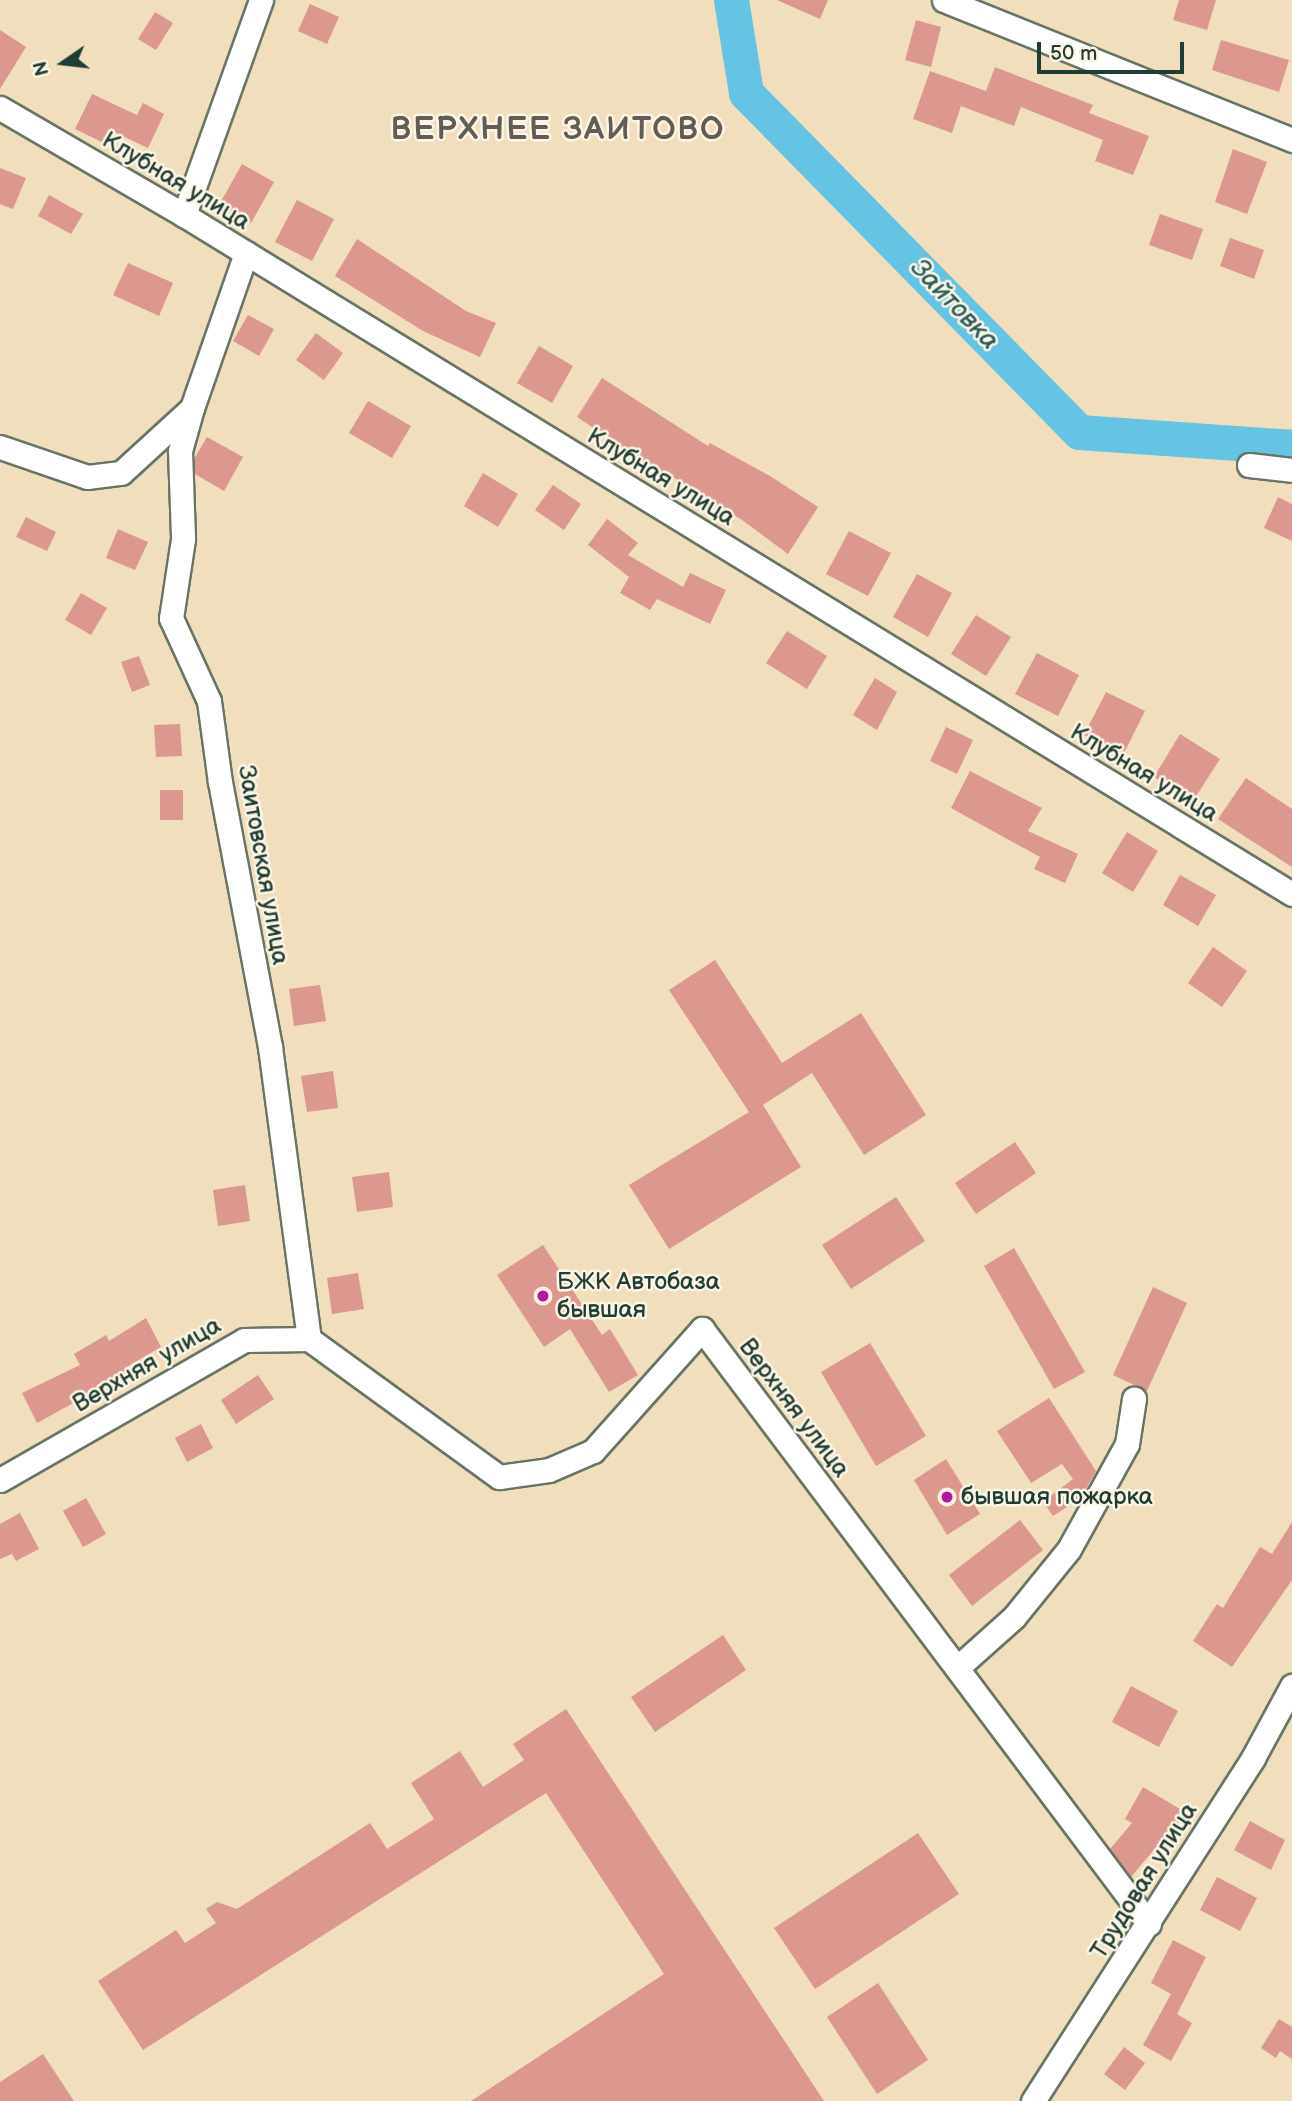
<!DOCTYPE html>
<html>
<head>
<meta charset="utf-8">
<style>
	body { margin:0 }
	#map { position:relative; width:1292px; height:2101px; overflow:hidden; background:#f0debd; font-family:"Balsamiq Sans",sans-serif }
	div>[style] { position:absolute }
	.river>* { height:35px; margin:-17.5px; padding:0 17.5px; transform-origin:17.5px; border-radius:17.5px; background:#65c3e3 }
	.building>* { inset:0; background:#dc988f }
	.roads { filter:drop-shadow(2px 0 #687564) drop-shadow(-2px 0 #687564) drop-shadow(0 2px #687564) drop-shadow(0 -2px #687564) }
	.minor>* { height:23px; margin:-11.5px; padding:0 11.5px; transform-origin:11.5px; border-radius:11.5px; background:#fff }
	.dots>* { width:19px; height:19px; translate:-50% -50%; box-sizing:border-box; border:4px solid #fcf5e5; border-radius:50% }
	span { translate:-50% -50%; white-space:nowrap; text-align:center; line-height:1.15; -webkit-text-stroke:5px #fcf5e5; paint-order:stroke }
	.street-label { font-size:24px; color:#1f3d34 }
	.poi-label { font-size:24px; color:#1f3d34 }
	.left { translate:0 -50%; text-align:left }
	.water-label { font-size:26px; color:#305e60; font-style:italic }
	.district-label { font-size:32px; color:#615d54; font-weight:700; letter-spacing:2px }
	.north { position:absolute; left:28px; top:28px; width:70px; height:70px; -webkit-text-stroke:5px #fcf5e5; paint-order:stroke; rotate:256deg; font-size:19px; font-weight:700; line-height:28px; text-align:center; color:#1f3d34 }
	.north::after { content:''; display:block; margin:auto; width:24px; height:32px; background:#1f3d34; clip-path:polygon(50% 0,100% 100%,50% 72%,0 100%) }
	.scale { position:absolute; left:1037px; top:42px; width:147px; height:32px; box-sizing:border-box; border:4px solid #1f3d34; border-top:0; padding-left:9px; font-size:21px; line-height:24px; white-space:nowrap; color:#1f3d34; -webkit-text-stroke:5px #fcf5e5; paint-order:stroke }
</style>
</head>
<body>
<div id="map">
	<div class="river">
		<div style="left:731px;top:0;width:94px;rotate:80.8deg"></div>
		<div style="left:746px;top:93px;width:475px;rotate:45.5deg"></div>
		<div style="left:1079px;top:432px;width:214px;rotate:4deg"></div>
	</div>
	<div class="building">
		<div style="clip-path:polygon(777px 0,828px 0,820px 19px)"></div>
		<div style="clip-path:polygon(1179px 0,1216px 0,1207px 30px,1173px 20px)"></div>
		<div style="clip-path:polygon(310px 4px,339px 17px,327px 44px,298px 31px)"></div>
		<div style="clip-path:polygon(155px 12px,173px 23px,156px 50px,138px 39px)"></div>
		<div style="clip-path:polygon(916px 20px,941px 27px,931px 67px,905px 60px)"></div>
		<div style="clip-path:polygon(0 30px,26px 47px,0 89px)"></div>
		<div style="clip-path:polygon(1221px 40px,1289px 60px,1279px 92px,1212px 70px)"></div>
		<div style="clip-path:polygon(995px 67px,1093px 105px,1089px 113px,1149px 136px,1133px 175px,1095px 161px,1103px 140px,1021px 107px,1014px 126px,961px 106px,952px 133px,913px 119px,930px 71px,986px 91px)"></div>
		<div style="clip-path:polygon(92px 94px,137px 115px,143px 103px,164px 114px,148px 148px,114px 132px,108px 145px,75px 129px)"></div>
		<div style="clip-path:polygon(1233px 149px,1267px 162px,1247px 214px,1215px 202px)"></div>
		<div style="clip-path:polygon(242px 164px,274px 182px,251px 223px,219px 205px)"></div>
		<div style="clip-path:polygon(0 168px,26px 178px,13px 209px,0 204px)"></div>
		<div style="clip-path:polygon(49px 195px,83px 214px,71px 234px,38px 216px)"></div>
		<div style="clip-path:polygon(297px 200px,334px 219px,312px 261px,275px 242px)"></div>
		<div style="clip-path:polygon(1160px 214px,1203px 229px,1192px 260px,1149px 245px)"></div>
		<div style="clip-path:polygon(1230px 238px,1264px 250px,1254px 279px,1220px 266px)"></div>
		<div style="clip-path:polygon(357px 239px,466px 311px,496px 323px,480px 357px,423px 331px,335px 276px)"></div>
		<div style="clip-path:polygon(128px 263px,173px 283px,159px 316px,113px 295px)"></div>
		<div style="clip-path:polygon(248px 315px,274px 329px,259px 356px,233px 341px)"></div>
		<div style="clip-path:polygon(316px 333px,343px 353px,324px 380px,296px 360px)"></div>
		<div style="clip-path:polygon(539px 346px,573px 366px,552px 403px,517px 383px)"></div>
		<div style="clip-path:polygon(602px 378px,708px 446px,710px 443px,770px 476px,818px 507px,788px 554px,742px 520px,665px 472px,663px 475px,577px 417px)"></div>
		<div style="clip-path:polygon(368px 401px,411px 426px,392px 458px,349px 433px)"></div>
		<div style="clip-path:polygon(207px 437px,243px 457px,224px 491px,195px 474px,194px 459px)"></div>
		<div style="clip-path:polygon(483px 473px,518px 494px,498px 527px,464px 506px)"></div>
		<div style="clip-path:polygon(553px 485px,581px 504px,564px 530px,535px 510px)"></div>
		<div style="clip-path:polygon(1278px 497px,1292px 504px,1292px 541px,1264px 528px)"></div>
		<div style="clip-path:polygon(26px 517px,56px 532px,47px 551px,16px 537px)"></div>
		<div style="clip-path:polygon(607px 519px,638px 543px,628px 555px,683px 587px,690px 573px,726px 590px,710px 624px,657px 599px,650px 610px,620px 593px,629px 577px,588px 545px)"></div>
		<div style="clip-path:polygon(118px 529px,148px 542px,135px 570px,106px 558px)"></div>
		<div style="clip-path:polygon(849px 531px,891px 553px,868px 596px,826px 574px)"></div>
		<div style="clip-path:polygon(917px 574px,952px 593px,928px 637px,893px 617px)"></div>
		<div style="clip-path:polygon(81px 593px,107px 608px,91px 635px,65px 620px)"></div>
		<div style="clip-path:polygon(976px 615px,1011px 637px,986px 676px,951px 654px)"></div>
		<div style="clip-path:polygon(787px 631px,827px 656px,807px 689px,766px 663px)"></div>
		<div style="clip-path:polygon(1037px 653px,1079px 675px,1058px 716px,1015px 694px)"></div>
		<div style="clip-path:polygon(139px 656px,150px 685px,132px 692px,121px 662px)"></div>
		<div style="clip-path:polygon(875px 678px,897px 692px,877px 730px,853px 715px)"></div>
		<div style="clip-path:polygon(1106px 692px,1145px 711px,1123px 755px,1084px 735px)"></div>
		<div style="clip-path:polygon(180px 724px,182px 756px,156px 757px,154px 725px)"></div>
		<div style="clip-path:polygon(946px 727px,973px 740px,957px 774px,930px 761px)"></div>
		<div style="clip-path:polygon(1180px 734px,1220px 759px,1193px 801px,1154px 777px)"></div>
		<div style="clip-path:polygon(970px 771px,1042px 808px,1028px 831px,1078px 854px,1065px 883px,1034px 869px,1040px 857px,951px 808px)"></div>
		<div style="clip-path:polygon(1246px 778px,1292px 809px,1292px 867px,1218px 819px)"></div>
		<div style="clip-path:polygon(160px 790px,183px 790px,183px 820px,160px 820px)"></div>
		<div style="clip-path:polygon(1127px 832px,1158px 851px,1133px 892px,1102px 873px)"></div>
		<div style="clip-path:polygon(1180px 875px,1216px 895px,1198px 926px,1163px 905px)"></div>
		<div style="clip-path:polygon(1213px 947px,1247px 971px,1222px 1007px,1188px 983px)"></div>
		<div style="clip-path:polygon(715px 960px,782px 1063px,861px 1013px,926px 1115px,864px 1155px,812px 1073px,763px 1105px,801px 1167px,669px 1249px,629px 1185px,749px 1112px,669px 990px)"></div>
		<div style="clip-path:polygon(320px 985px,326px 1021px,294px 1026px,289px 989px)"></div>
		<div style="clip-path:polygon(333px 1071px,338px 1108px,307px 1112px,301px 1076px)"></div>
		<div style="clip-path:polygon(1015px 1142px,1036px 1173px,976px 1214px,955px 1183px)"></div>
		<div style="clip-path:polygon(389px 1172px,393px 1207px,357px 1212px,352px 1177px)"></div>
		<div style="clip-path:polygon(245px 1185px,250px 1221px,218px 1226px,213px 1190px)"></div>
		<div style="clip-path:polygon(896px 1197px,925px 1241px,851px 1289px,822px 1245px)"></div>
		<div style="clip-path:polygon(543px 1245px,602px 1335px,610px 1329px,638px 1375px,609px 1392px,570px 1329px,544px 1347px,497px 1275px)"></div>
		<div style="clip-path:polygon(1014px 1248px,1085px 1372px,1054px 1389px,984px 1266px)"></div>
		<div style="clip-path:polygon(358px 1273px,364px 1309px,332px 1314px,327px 1278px)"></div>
		<div style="clip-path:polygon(1153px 1287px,1187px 1303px,1147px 1391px,1113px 1375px)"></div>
		<div style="clip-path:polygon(146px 1318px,161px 1347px,125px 1368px,128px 1373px,37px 1423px,22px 1393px,80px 1365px,74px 1354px,106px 1335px,109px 1341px)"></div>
		<div style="clip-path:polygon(870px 1343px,926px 1436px,876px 1466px,821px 1372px)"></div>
		<div style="clip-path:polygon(258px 1375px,274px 1399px,236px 1424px,221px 1400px)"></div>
		<div style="clip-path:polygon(1049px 1398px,1096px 1471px,1081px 1498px,1053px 1516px,1043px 1502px,1073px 1479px,1062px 1464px,1031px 1483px,997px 1431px)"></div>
		<div style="clip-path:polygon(201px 1424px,213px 1448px,187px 1462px,175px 1438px)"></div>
		<div style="clip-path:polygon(946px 1459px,980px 1514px,947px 1535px,914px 1480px)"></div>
		<div style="clip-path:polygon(86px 1498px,106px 1534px,83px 1547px,63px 1511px)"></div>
		<div style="clip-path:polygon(20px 1513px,39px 1549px,16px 1561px,12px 1554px,0 1559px,0 1524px)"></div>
		<div style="clip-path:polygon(1020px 1520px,1043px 1550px,972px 1606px,949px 1575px)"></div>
		<div style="clip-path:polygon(1292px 1522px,1292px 1580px,1232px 1667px,1193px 1641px,1217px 1604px,1223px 1608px,1260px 1547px,1272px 1554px)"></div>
		<div style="clip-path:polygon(723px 1635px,746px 1670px,655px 1732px,631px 1697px)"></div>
		<div style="clip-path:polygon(1131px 1686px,1178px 1711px,1159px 1747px,1112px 1722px)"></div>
		<div style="clip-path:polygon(566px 1709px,824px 2101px,471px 2101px,664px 1974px,546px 1793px,143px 2050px,98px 1981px,176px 1930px,185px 1943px,216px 1923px,206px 1909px,217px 1902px,237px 1909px,370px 1823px,387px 1849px,434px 1819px,411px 1783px,460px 1751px,483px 1787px,524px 1760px,513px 1744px)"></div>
		<div style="clip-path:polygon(1143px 1787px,1185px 1812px,1167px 1843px,1162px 1840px,1131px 1877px,1110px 1849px,1132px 1823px,1125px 1819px)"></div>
		<div style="clip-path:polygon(1250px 1821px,1285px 1840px,1271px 1870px,1234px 1850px)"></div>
		<div style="clip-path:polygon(918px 1833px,959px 1894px,815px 1989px,774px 1928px)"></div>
		<div style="clip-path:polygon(1217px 1877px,1257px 1898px,1240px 1931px,1200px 1910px)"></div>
		<div style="clip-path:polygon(1173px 1940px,1206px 1957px,1177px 2014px,1192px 2023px,1171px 2061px,1143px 2045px,1171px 1994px,1151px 1983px)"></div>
		<div style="clip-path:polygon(878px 1983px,928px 2060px,877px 2094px,827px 2017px)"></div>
		<div style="clip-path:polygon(1279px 2019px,1292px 2027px,1292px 2059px,1280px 2051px,1276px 2058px,1261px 2048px)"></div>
		<div style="clip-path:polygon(1124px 2047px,1145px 2063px,1125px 2090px,1104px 2074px)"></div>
		<div style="clip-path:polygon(43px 2054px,74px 2101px,0 2101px,0 2082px)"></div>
	</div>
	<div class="roads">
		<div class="minor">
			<div style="left:944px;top:0;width:375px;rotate:21.9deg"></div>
			<div style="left:0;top:108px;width:213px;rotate:30.2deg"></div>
			<div style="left:184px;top:215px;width:1300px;rotate:31.5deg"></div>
			<div style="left:184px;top:215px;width:228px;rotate:-70.3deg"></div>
			<div style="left:192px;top:408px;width:45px;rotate:105.6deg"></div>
			<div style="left:180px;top:451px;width:88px;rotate:88deg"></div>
			<div style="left:183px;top:539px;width:80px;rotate:98.6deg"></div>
			<div style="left:171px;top:618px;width:91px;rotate:65.4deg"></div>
			<div style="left:209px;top:701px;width:82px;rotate:82.3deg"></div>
			<div style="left:220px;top:782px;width:270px;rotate:79.3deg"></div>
			<div style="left:270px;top:1047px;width:295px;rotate:82.4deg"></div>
			<div style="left:0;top:447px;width:92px;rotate:19deg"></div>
			<div style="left:87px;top:477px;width:34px;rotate:-7deg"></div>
			<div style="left:121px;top:473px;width:96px;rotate:-42.5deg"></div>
			<div style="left:192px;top:408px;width:164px;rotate:-70.8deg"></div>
			<div style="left:1249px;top:465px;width:43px;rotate:6.6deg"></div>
			<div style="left:0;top:1480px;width:281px;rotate:-29.8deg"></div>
			<div style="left:244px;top:1340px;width:65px;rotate:-0.9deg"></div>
			<div style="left:309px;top:1339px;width:235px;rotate:36deg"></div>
			<div style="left:499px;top:1477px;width:50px;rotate:-8deg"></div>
			<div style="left:549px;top:1470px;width:48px;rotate:-23.4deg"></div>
			<div style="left:593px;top:1451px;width:164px;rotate:-48.2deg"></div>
			<div style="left:702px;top:1329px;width:744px;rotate:53.08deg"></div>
			<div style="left:957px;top:1668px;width:76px;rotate:-41.8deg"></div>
			<div style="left:1014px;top:1617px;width:87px;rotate:-51deg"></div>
			<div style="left:1069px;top:1549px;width:120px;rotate:-61.1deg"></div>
			<div style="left:1127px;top:1444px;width:46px;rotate:-81.2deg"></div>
			<div style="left:1033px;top:2101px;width:407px;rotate:-57.3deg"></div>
			<div style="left:1253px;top:1758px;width:82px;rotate:-61.6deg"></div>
		</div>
	</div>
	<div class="dots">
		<div style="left:543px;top:1296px;background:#b5179e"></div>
		<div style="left:947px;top:1497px;background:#b5179e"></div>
	</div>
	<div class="street-label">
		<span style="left:176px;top:181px;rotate:31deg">Клубная улица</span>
		<span style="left:661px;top:477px;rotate:31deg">Клубная улица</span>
		<span style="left:1144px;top:773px;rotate:31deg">Клубная улица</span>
		<span style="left:263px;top:865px;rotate:80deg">Заитовская улица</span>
		<span style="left:147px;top:1365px;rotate:-30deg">Верхняя улица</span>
		<span style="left:794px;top:1408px;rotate:53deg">Верхняя улица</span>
		<span style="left:1144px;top:1881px;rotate:-58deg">Трудовая улица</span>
	</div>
	<div class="poi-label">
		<span class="left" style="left:557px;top:1296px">БЖК Автобаза<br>бывшая</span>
		<span class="left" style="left:961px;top:1497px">бывшая пожарка</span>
	</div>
	<div class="water-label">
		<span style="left:954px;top:305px;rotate:46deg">Зайтовка</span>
	</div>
	<div class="district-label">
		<span style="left:558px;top:130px">ВЕРХНЕЕ ЗАИТОВО</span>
	</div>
	<div class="north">N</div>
	<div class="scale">50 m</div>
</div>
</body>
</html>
